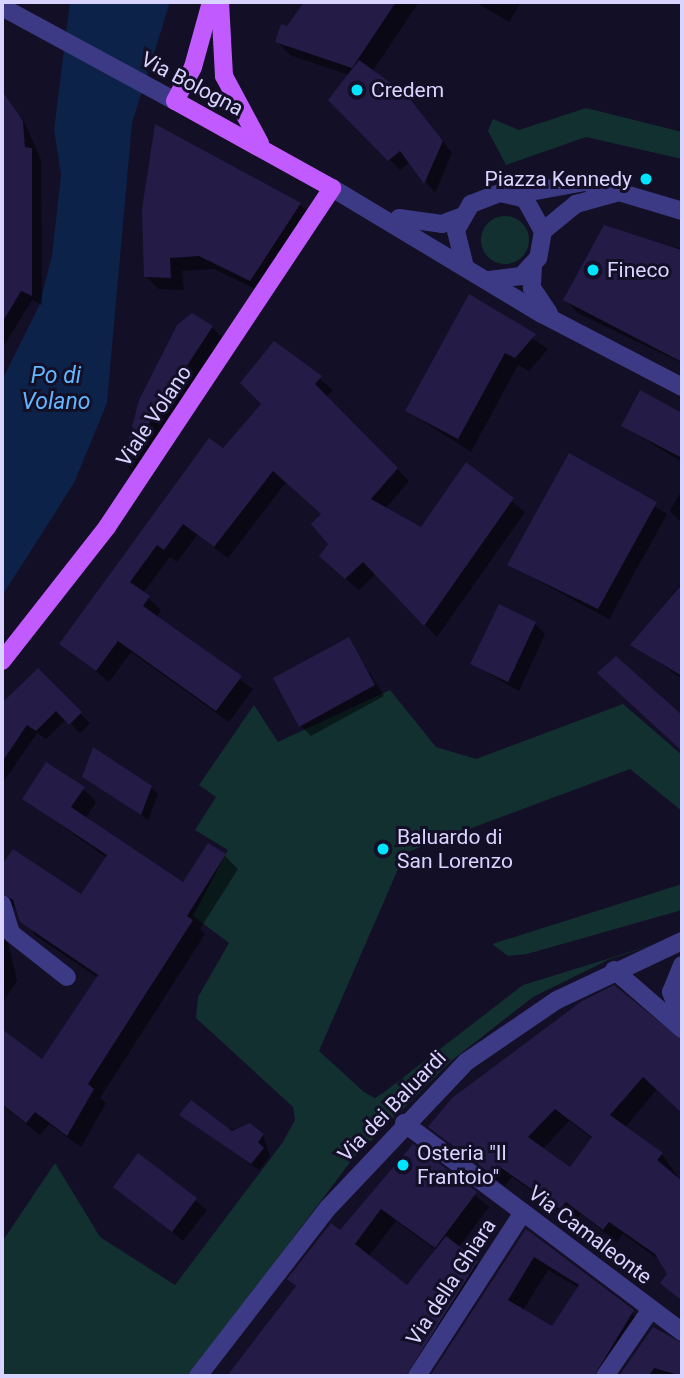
<!DOCTYPE html>
<html>
<head>
<meta charset="utf-8">
<style>
	body { margin:0 }
	#map { position:relative; width:684px; height:1378px; overflow:hidden; background:#130f26; font-family:Roboto,sans-serif }
	div>[style] { position:absolute }
	.green>* { inset:0; background:#12302f }
	.round { border-radius:50% }
	.water>* { inset:0; background:#0c2248 }
	.shadow>* { inset:0; background:#0007 }
	.building>* { inset:0; background:#241b47 }
	.minor>* { height:18px; margin:-9px; padding:0 9px; transform-origin:9px; border-radius:9px; background:#3d3a85 }
	.major>* { height:18px; margin:-9px; padding:0 9px; transform-origin:9px; border-radius:9px; background:#c25bff }
	.dots>* { width:19px; height:19px; translate:-50% -50%; box-sizing:border-box; border:4px solid #130f26; border-radius:50% }
	span { translate:-50% -50%; white-space:nowrap; text-align:center; line-height:1.15; -webkit-text-stroke:6px #130f26; paint-order:stroke }
	.street-label { font-size:21px; color:#d9d4ff }
	.poi-label { font-size:21px; color:#d9d4ff }
	.left { translate:0 -50%; text-align:left }
	.right { translate:-100% -50%; text-align:right }
	.water-label { font-size:23px; color:#62b6ff; font-style:italic }
	.frame { position:absolute; inset:0; border:4px solid #d9d4ff; pointer-events:none }
</style>
</head>
<body>
<div id="map">
	<div class="green">
		<div style="clip-path:polygon(586px 108px,682px 132px,682px 159px,586px 137px,506px 165px,488px 131px,493px 119px,519px 130px)"></div>
		<div class="round" style="left:481px;top:216px;width:48px;height:48px"></div>
		<div style="clip-path:polygon(390px 690px,436px 747px,476px 759px,623px 704px,682px 755px,682px 811px,630px 769px,405px 853px,319px 1051px,364px 1092px,375px 1098px,383px 1093px,523px 985px,672px 939px,610px 959px,533px 997px,451px 1061px,351px 1161px,189px 1376px,2px 1376px,2px 1242px,55px 1163px,100px 1237px,175px 1285px,283px 1142px,295px 1120px,293px 1107px,196px 1018px,198px 997px,229px 943px,193px 916px,228px 850px,195px 830px,216px 797px,199px 785px,254px 705px,278px 742px)"></div>
		<div style="clip-path:polygon(682px 884px,682px 910px,527px 954px,508px 956px,492px 944px)"></div>
	</div>
	<div class="water">
		<div style="clip-path:polygon(70px 2px,170px 2px,132px 123px,107px 403px,74px 483px,2px 596px,2px 380px,39px 306px,52px 256px,61px 175px,54px 130px)"></div>
	</div>
	<div class="shadow">
		<div style="clip-path:polygon(306px 2px,419px 2px,372px 72px,416px 107px,452px 153px,435px 193px,410px 162px,400px 170px,330px 100px,349px 75px,290px 55px,277px 41px)"></div>
		<div style="clip-path:polygon(475px 2px,521px 2px,509px 22px)"></div>
		<div style="clip-path:polygon(2px 105px,23px 119px,41px 160px,42px 305px,32px 300px,2px 349px)"></div>
		<div style="clip-path:polygon(300px 204px,313px 217px,264px 293px,214px 269px,182px 271px,184px 290px,159px 289px,145px 276px,144px 209px)"></div>
		<div style="clip-path:polygon(605px 227px,682px 249px,682px 363px,578px 313px,565px 299px)"></div>
		<div style="clip-path:polygon(469px 297px,548px 349px,529px 371px,518px 365px,471px 452px,407px 411px)"></div>
		<div style="clip-path:polygon(212px 327px,222px 337px,137px 476px,127px 466px,146px 389px)"></div>
		<div style="clip-path:polygon(275px 343px,333px 390px,326px 397px,409px 481px,385px 509px,422px 529px,466px 465px,525px 512px,437px 637px,376px 574px,359px 590px,333px 568px,322px 515px,286px 482px,228px 558px,197px 535px,177px 562px,170px 557px,143px 593px,161px 610px,156px 618px,253px 689px,229px 722px,131px 652px,109px 682px,61px 644px,263px 404px)"></div>
		<div style="clip-path:polygon(641px 393px,682px 417px,682px 462px,623px 426px)"></div>
		<div style="clip-path:polygon(570px 455px,667px 514px,609px 619px,509px 565px)"></div>
		<div style="clip-path:polygon(682px 489px,682px 523px,670px 511px)"></div>
		<div style="clip-path:polygon(682px 582px,682px 679px,633px 644px)"></div>
		<div style="clip-path:polygon(535px 624px,545px 634px,519px 691px,472px 664px)"></div>
		<div style="clip-path:polygon(348px 639px,384px 696px,311px 736px,301px 726px)"></div>
		<div style="clip-path:polygon(38px 671px,90px 723px,80px 733px,66px 719px,46px 739px,37px 733px,2px 784px,2px 705px)"></div>
		<div style="clip-path:polygon(84px 777px,151px 787px,158px 794px,148px 820px)"></div>
		<div style="clip-path:polygon(83px 789px,96px 802px,85px 819px,183px 884px,225px 856px,238px 869px,200px 929px,205px 934px,100px 1098px,106px 1103px,81px 1147px,49px 1124px,40px 1135px,2px 1105px,2px 1031px,42px 1062px,98px 978px,35px 935px,13px 905px,3px 920px,17px 981px,2px 1004px,2px 865px,81px 896px,107px 858px,24px 799px)"></div>
		<div style="clip-path:polygon(evenodd,614px 988px,682px 1045px,682px 1112px,657px 1089px,625px 1128px,662px 1154px,682px 1183px,682px 1302px,662px 1283px,669px 1274px,661px 1261px,623px 1234px,617px 1242px,581px 1214px,574px 1221px,512px 1177px,505px 1186px,430px 1127px,614px 988px,569px 1121px,593px 1139px,571px 1169px,542px 1150px,569px 1121px)"></div>
		<div style="clip-path:polygon(188px 1121px,263px 1135px,270px 1156px,259px 1170px)"></div>
		<div style="clip-path:polygon(evenodd,413px 1146px,489px 1207px,458px 1248px,490px 1276px,425px 1376px,356px 1376px,370px 1352px,365px 1349px,346px 1376px,229px 1376px,413px 1146px,396px 1221px,437px 1251px,407px 1288px,368px 1257px,396px 1221px)"></div>
		<div style="clip-path:polygon(139px 1156px,207px 1210px,183px 1241px,115px 1187px)"></div>
		<div style="clip-path:polygon(evenodd,526px 1231px,646px 1325px,613px 1376px,432px 1376px,526px 1231px,548px 1270px,579px 1288px,552px 1328px,523px 1310px,548px 1270px)"></div>
		<div style="clip-path:polygon(653px 1329px,682px 1347px,682px 1376px,621px 1376px)"></div>
	</div>
	<div class="building">
		<div style="clip-path:polygon(304px 2px,396px 2px,352px 68px,275px 42px,281px 24px,287px 26px)"></div>
		<div style="clip-path:polygon(359px 60px,406px 94px,443px 141px,424px 184px,400px 151px,388px 161px,328px 100px)"></div>
		<div style="clip-path:polygon(2px 91px,23px 121px,25px 147px,32px 148px,32px 296px,21px 291px,2px 323px)"></div>
		<div style="clip-path:polygon(155px 124px,301px 203px,250px 281px,199px 256px,170px 258px,171px 278px,144px 277px,142px 209px)"></div>
		<div style="clip-path:polygon(604px 225px,682px 250px,682px 362px,563px 300px)"></div>
		<div style="clip-path:polygon(469px 294px,536px 334px,515px 358px,505px 353px,458px 439px,405px 411px)"></div>
		<div style="clip-path:polygon(192px 313px,213px 326px,122px 465px,139px 400px,177px 325px)"></div>
		<div style="clip-path:polygon(274px 341px,322px 376px,315px 384px,398px 468px,371px 499px,421px 527px,466px 462px,514px 498px,424px 626px,363px 562px,345px 579px,319px 556px,328px 544px,311px 524px,321px 514px,273px 471px,214px 547px,183px 524px,164px 550px,157px 545px,130px 582px,150px 596px,143px 606px,242px 676px,216px 711px,118px 641px,96px 671px,59px 644px,209px 438px,223px 448px,261px 404px,240px 383px)"></div>
		<div style="clip-path:polygon(640px 390px,682px 413px,682px 458px,621px 426px)"></div>
		<div style="clip-path:polygon(569px 453px,657px 502px,598px 609px,507px 565px)"></div>
		<div style="clip-path:polygon(682px 584px,682px 676px,630px 645px)"></div>
		<div style="clip-path:polygon(499px 604px,536px 622px,508px 682px,470px 664px)"></div>
		<div style="clip-path:polygon(349px 637px,375px 685px,299px 727px,273px 678px)"></div>
		<div style="clip-path:polygon(616px 656px,682px 715px,682px 751px,597px 673px)"></div>
		<div style="clip-path:polygon(38px 668px,82px 712px,69px 725px,56px 711px,36px 731px,27px 725px,2px 762px,2px 703px)"></div>
		<div style="clip-path:polygon(93px 747px,152px 786px,141px 815px,82px 777px)"></div>
		<div style="clip-path:polygon(46px 762px,85px 787px,71px 807px,183px 882px,208px 843px,226px 854px,187px 916px,193px 920px,88px 1084px,94px 1089px,67px 1136px,35px 1112px,26px 1123px,2px 1104px,2px 1029px,42px 1059px,98px 975px,20px 922px,13px 900px,2px 893px,2px 865px,13px 849px,81px 894px,107px 855px,22px 799px)"></div>
		<div style="clip-path:polygon(evenodd,614px 985px,682px 1040px,682px 1113px,643px 1077px,610px 1115px,663px 1153px,657px 1160px,682px 1181px,682px 1301px,660px 1283px,667px 1274px,655px 1254px,609px 1222px,603px 1230px,566px 1202px,560px 1209px,497px 1165px,491px 1174px,428px 1127px,452px 1098px,582px 1001px,614px 985px,555px 1109px,592px 1137px,570px 1167px,528px 1137px,555px 1109px)"></div>
		<div style="clip-path:polygon(191px 1100px,232px 1131px,250px 1123px,264px 1134px,258px 1142px,264px 1148px,251px 1164px,179px 1115px)"></div>
		<div style="clip-path:polygon(413px 1144px,477px 1192px,435px 1248px,381px 1209px,355px 1244px,407px 1285px,446px 1236px,478px 1261px,406px 1376px,227px 1376px,296px 1286px,287px 1279px,331px 1223px,340px 1230px)"></div>
		<div style="clip-path:polygon(138px 1153px,197px 1198px,172px 1232px,113px 1187px)"></div>
		<div style="clip-path:polygon(evenodd,526px 1229px,634px 1310px,594px 1376px,430px 1376px,526px 1229px,534px 1257px,579px 1285px,552px 1326px,508px 1300px,534px 1257px)"></div>
		<div style="clip-path:polygon(653px 1327px,682px 1343px,682px 1376px,654px 1368px,649px 1376px,619px 1376px)"></div>
	</div>
	<div class="minor">
		<div style="left:2px;top:7px;width:197px;rotate:28.5deg"></div>
		<div style="left:332px;top:188px;width:245px;rotate:31deg"></div>
		<div style="left:542px;top:314px;width:158px;rotate:27.5deg"></div>
		<div style="left:514px;top:195px;width:72px;rotate:-10.4deg"></div>
		<div style="left:585px;top:182px;width:101px;rotate:16.6deg"></div>
		<div style="left:399px;top:218px;width:43px;rotate:7.9deg"></div>
		<div style="left:442px;top:224px;width:19px;rotate:-21deg"></div>
		<div style="left:543px;top:231px;width:43px;rotate:-39.3deg"></div>
		<div style="left:576px;top:204px;width:41px;rotate:-15.4deg"></div>
		<div style="left:464px;top:263px;width:34px;rotate:-104deg"></div>
		<div style="left:456px;top:230px;width:30px;rotate:-60deg"></div>
		<div style="left:471px;top:204px;width:31px;rotate:-21deg"></div>
		<div style="left:500px;top:193px;width:26px;rotate:13deg"></div>
		<div style="left:525px;top:199px;width:37px;rotate:61deg"></div>
		<div style="left:543px;top:231px;width:27px;rotate:100deg"></div>
		<div style="left:538px;top:258px;width:25px;rotate:133deg"></div>
		<div style="left:521px;top:276px;width:32px;rotate:173deg"></div>
		<div style="left:533px;top:266px;width:22px;rotate:93deg"></div>
		<div style="left:532px;top:288px;width:30px;rotate:56deg"></div>
		<div style="left:2px;top:904px;width:30px;rotate:73deg"></div>
		<div style="left:11px;top:933px;width:71px;rotate:38.2deg"></div>
		<div style="left:682px;top:965px;width:29px;rotate:112deg"></div>
		<div style="left:671px;top:992px;width:30px;rotate:69deg"></div>
		<div style="left:614px;top:970px;width:90px;rotate:40.9deg"></div>
		<div style="left:404px;top:1123px;width:348px;rotate:36.9deg"></div>
		<div style="left:198px;top:1376px;width:212px;rotate:-52.3deg"></div>
		<div style="left:328px;top:1208px;width:201px;rotate:-46.6deg"></div>
		<div style="left:466px;top:1062px;width:110px;rotate:-34.3deg"></div>
		<div style="left:557px;top:1000px;width:138px;rotate:-25.3deg"></div>
		<div style="left:417px;top:1376px;width:195px;rotate:-57.1deg"></div>
		<div style="left:605px;top:1376px;width:81px;rotate:-55.5deg"></div>
	</div>
	<div class="major">
		<div style="left:220px;top:2px;width:74px;rotate:86.9deg"></div>
		<div style="left:224px;top:76px;width:76px;rotate:61.8deg"></div>
		<div style="left:2px;top:661px;width:170px;rotate:-51.9deg"></div>
		<div style="left:107px;top:527px;width:407px;rotate:-56.4deg"></div>
		<div style="left:332px;top:188px;width:179px;rotate:-151deg"></div>
		<div style="left:175px;top:101px;width:38px;rotate:-62deg"></div>
		<div style="left:193px;top:67px;width:67px;rotate:-74.5deg"></div>
	</div>
	<div class="dots">
		<div style="left:357px;top:90px;background:#00e5ff"></div>
		<div style="left:646px;top:179px;background:#00e5ff"></div>
		<div style="left:593px;top:270px;background:#00e5ff"></div>
		<div style="left:383px;top:849px;background:#00e5ff"></div>
		<div style="left:403px;top:1165px;background:#00e5ff"></div>
	</div>
	<div class="street-label">
		<span style="left:192px;top:84px;rotate:28deg">Via Bologna</span>
		<span style="left:154px;top:416px;rotate:-56deg">Viale Volano</span>
		<span style="left:392px;top:1106px;rotate:-46deg">Via dei Baluardi</span>
		<span style="left:590px;top:1235px;rotate:37deg">Via Camaleonte</span>
		<span style="left:451px;top:1282px;rotate:-57deg">Via della Ghiara</span>
	</div>
	<div class="poi-label">
		<span class="left" style="left:371px;top:90px">Credem</span>
		<span class="right" style="left:632px;top:179px">Piazza Kennedy</span>
		<span class="left" style="left:607px;top:270px">Fineco</span>
		<span class="left" style="left:397px;top:849px">Baluardo di<br>San Lorenzo</span>
		<span class="left" style="left:417px;top:1165px">Osteria "Il<br>Frantoio"</span>
	</div>
	<div class="water-label">
		<span style="left:56px;top:389px">Po di<br>Volano</span>
	</div>
	<div class="frame"></div>
</div>
</body>
</html>
